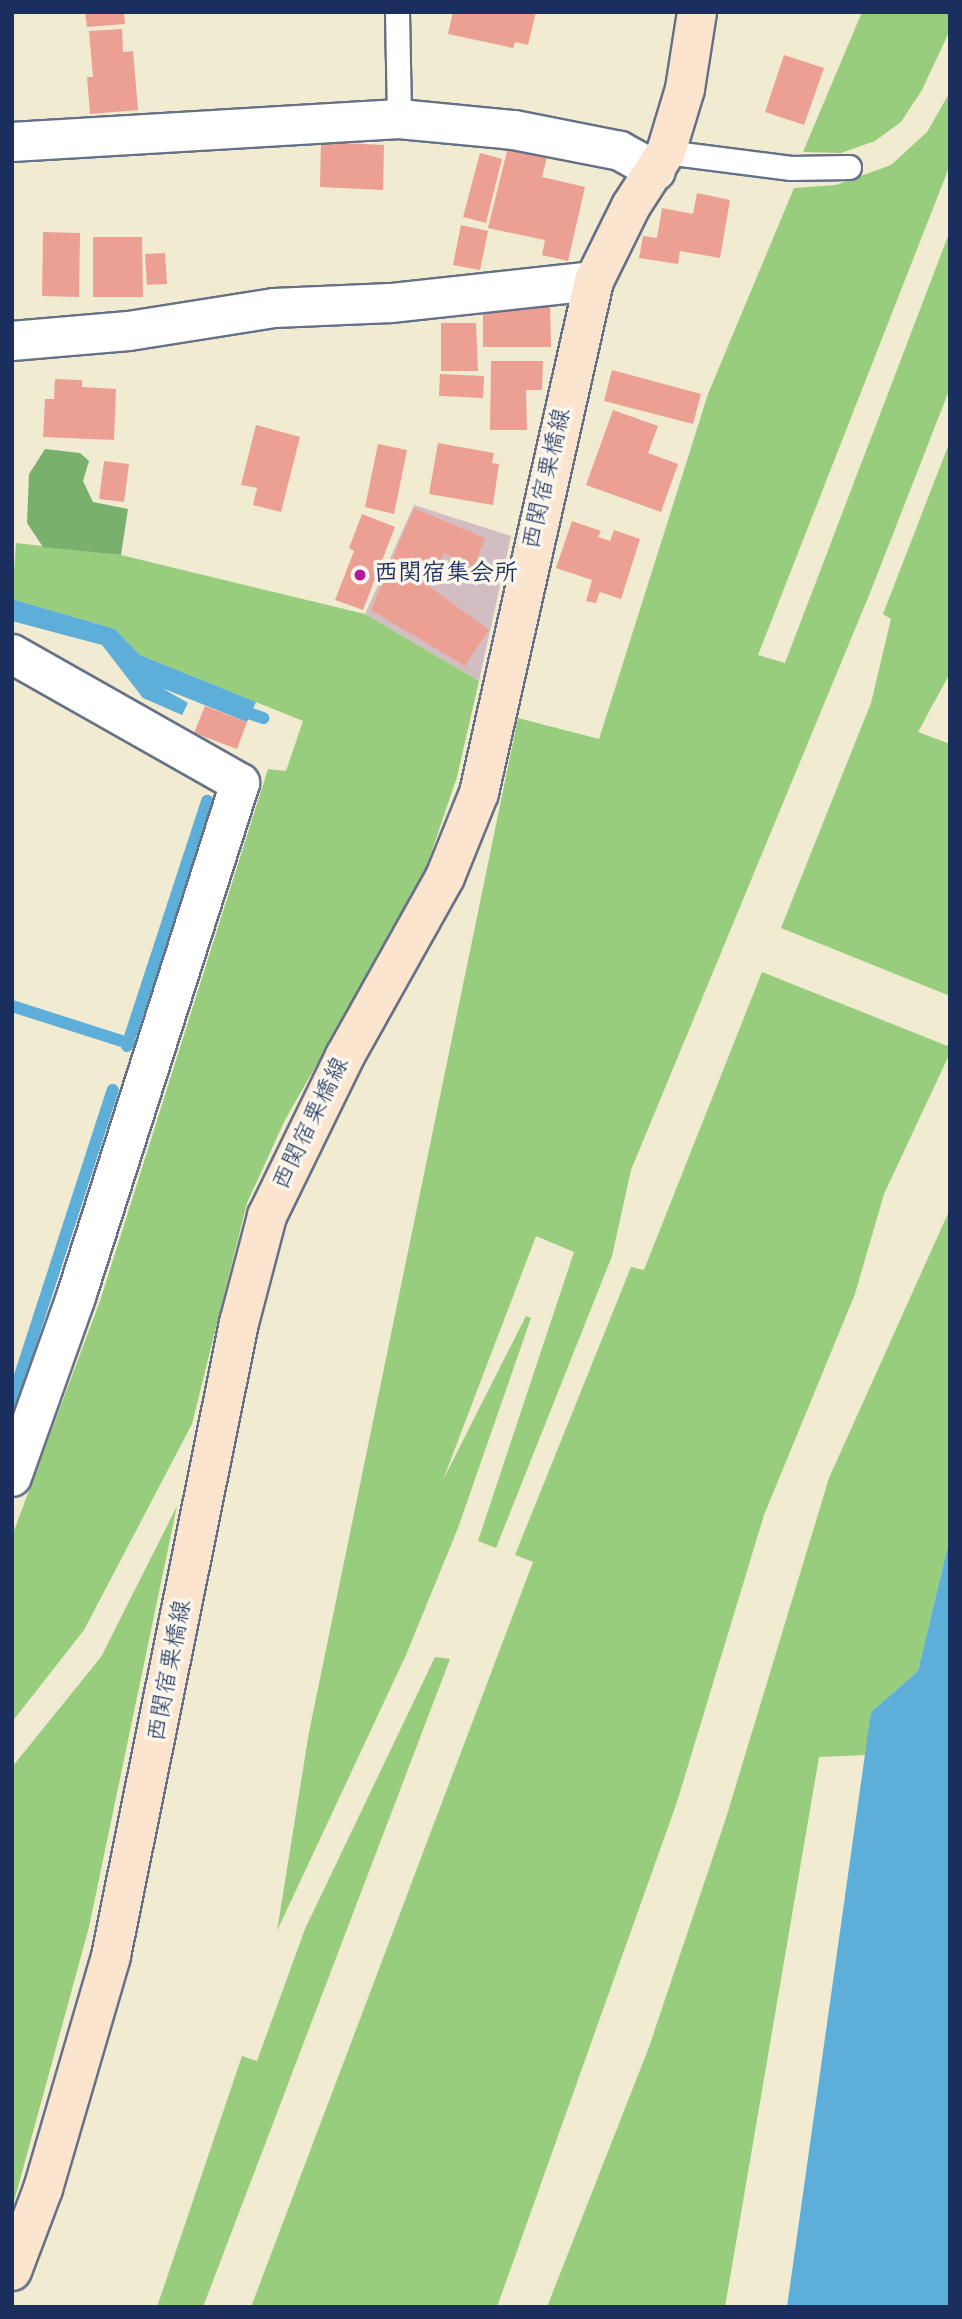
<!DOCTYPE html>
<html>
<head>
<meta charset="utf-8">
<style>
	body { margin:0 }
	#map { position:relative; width:962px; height:2319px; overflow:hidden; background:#f1ebd2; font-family:"Indie Flower","Klee One",sans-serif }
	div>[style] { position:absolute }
	.industrial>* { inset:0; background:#d2bec2 }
	.green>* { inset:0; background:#98cd7e }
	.forest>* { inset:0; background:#7ab06d }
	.water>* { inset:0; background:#5daed8 }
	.stream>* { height:12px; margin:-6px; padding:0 6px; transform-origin:6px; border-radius:6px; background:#5daed8 }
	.building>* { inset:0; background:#eca093 }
	.roads { filter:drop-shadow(2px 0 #667187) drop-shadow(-2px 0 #667187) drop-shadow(0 2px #667187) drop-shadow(0 -2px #667187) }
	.lane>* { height:23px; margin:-11.5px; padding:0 11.5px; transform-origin:11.5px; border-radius:11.5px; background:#fff }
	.street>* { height:38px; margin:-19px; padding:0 19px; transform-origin:19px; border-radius:19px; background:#fff }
	.secondary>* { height:38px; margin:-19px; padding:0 19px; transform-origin:19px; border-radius:19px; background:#fce5cf }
	.dots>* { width:19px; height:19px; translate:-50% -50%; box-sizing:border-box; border:4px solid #fbf7ec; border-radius:50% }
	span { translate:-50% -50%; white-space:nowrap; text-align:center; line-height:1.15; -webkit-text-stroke:7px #fbf7ec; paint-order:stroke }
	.street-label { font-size:24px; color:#1b2f5e }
	.poi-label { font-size:24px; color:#1b2f5e; font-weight:700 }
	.left { translate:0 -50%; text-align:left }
	.frame { position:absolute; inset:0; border:14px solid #1b2f5e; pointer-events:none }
</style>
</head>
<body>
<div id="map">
	<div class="industrial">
		<div style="clip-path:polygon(414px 505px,511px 536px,479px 681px,365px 614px)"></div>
	</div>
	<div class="green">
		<div style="clip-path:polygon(862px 12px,950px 12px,950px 30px,922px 90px,901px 122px,875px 141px,841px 153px,803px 152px)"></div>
		<div style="clip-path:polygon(950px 92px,950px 165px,758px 655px,785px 663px,950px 231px,950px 388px,870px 593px,631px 1170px,612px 1256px,496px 1548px,478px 1541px,574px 1252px,536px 1236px,443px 1480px,526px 1316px,531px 1318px,458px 1528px,406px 1655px,277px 1931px,309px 1732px,518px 718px,599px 739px,708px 394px,794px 188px,836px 185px,891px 165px,927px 132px)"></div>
		<div style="clip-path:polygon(950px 441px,950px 673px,918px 732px,950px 744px,950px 996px,781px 928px,871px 703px,891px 619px,883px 614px)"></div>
		<div style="clip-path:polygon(16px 543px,121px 555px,365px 614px,479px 681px,457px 777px,422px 880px,285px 1120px,247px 1203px,192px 1424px,84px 1630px,12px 1722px,12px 1536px,100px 1301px,268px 769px,286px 771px,303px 721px,140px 655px,115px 629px,12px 599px)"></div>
		<div style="clip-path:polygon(762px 972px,950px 1047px,950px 1053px,884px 1194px,855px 1294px,764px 1515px,677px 1802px,497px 2307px,251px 2307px,533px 1562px,515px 1555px,631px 1267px,644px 1270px)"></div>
		<div style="clip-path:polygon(950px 1209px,950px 1537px,918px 1671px,871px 1712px,866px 1755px,819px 1757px,725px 2307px,547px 2307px,649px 2047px,726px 1818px,829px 1478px)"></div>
		<div style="clip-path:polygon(177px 1506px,89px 1927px,12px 2209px,12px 1767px,101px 1657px)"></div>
		<div style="clip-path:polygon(435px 1657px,450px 1659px,203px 2307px,157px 2307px,242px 2056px,257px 2061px,305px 1929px)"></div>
	</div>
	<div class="forest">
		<div style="clip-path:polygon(45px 449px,80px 453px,89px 461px,83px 481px,93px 502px,128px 509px,121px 555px,43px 547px,27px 523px,29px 474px)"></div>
	</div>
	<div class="water">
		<div style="clip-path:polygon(12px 599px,115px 629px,140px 655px,256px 702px,247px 722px,162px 688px,188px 703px,182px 715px,143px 698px,102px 645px,12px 621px)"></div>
		<div style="clip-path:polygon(950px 1537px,950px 2307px,787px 2307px,871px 1712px,918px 1671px)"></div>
	</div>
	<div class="stream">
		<div style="left:237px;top:709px;width:28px;rotate:19deg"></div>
		<div style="left:12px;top:1006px;width:122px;rotate:17.7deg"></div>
		<div style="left:127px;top:1046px;width:258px;rotate:-71.9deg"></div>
		<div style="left:12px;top:1400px;width:326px;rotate:-72deg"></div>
	</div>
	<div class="building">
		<div style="clip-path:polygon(85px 12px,124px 12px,125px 24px,87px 27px)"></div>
		<div style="clip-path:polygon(453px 12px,536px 12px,528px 45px,515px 42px,513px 48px,448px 34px)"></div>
		<div style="clip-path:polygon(122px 29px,123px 52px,133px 51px,138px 110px,90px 114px,87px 77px,93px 77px,89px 31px)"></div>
		<div style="clip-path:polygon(784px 55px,824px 68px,804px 125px,765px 112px)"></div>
		<div style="clip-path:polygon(321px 142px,384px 145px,383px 190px,320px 187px)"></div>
		<div style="clip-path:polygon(508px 147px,547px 157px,542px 177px,585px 187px,568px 261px,542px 255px,545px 240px,488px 228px)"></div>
		<div style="clip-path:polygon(480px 153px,502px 159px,486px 223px,463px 217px)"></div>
		<div style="clip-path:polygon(697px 193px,730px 200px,720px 258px,680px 251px,678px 264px,639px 258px,643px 236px,657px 238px,662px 208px,693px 214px)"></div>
		<div style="clip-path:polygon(461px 225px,488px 231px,480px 270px,453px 265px)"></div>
		<div style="clip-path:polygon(43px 232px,80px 233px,79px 297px,42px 296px)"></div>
		<div style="clip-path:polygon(93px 237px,142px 237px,143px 297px,93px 297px)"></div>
		<div style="clip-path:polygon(165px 253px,167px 284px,147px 285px,145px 254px)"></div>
		<div style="clip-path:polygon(550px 303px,551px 347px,483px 347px,483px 308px)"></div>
		<div style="clip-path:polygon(441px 323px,476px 323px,478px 371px,441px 371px)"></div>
		<div style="clip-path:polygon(491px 361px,543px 361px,542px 390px,526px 390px,527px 430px,490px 430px)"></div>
		<div style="clip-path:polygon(612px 370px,701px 394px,693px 424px,604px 401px)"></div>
		<div style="clip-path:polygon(440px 374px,484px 376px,483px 398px,439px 396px)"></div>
		<div style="clip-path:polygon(55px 379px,82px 380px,82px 387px,116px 389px,114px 440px,43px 437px,45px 399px,54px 399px)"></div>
		<div style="clip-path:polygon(613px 410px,658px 426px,648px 453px,678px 464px,661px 512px,586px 485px)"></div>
		<div style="clip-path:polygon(256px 425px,300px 437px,281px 512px,253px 505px,257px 488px,241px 485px)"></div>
		<div style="clip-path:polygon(438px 443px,494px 453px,492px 463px,499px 464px,493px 505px,429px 494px)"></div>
		<div style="clip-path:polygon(378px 444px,407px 450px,394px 514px,365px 507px)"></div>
		<div style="clip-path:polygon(104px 461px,129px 464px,124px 502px,99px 499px)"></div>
		<div style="clip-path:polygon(414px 508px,485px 538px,474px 567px,444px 553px,430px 587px,489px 630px,465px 666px,371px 610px)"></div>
		<div style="clip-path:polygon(362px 514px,395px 527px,363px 610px,335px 600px,354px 551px,349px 548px)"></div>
		<div style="clip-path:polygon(572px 521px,601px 531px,598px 537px,610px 541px,614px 530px,640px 539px,621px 599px,600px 592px,596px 603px,586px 601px,592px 580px,556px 568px)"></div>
		<div style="clip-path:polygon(205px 706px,247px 722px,237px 749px,194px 733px)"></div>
	</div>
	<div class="roads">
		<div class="lane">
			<div style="left:397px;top:12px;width:107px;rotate:88.9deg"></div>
			<div style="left:666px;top:152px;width:126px;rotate:7.3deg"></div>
			<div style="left:791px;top:168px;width:58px;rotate:-1deg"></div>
		</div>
		<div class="street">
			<div style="left:12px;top:142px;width:388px;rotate:-3.4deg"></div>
			<div style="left:399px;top:119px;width:116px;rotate:5.5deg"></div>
			<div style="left:514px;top:130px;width:108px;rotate:11.2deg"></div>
			<div style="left:620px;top:151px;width:41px;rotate:29.1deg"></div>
			<div style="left:12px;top:341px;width:117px;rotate:-4.9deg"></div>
			<div style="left:129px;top:331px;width:147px;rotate:-9deg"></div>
			<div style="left:274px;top:308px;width:117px;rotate:-2.4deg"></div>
			<div style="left:391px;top:303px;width:204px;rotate:-6.2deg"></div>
			<div style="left:12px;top:654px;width:262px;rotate:29.5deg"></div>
			<div style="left:240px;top:783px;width:540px;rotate:107.7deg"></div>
			<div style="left:76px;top:1297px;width:191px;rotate:109.6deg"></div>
		</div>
		<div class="secondary">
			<div style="left:12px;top:2271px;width:88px;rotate:-69.3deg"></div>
			<div style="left:43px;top:2189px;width:243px;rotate:-73.7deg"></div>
			<div style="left:111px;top:1956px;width:646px;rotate:-78.57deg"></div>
			<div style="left:239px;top:1323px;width:111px;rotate:-75.3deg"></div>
			<div style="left:267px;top:1216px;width:178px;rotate:-64deg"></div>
			<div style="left:345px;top:1056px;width:205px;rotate:-60.8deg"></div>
			<div style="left:445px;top:877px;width:91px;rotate:-68deg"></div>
			<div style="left:479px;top:793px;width:525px;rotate:-77.34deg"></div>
			<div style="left:594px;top:281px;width:84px;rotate:-63.7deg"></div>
			<div style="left:631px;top:206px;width:64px;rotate:-57.1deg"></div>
			<div style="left:666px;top:152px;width:66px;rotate:-73.2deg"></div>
			<div style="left:685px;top:89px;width:78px;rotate:-81.1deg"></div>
		</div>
	</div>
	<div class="dots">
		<div style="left:360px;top:575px;background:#b5179e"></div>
	</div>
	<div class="street-label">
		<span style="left:548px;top:479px;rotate:-77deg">西関宿栗橋線</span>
		<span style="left:312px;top:1124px;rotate:-64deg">西関宿栗橋線</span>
		<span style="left:171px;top:1671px;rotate:-79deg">西関宿栗橋線</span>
	</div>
	<div class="poi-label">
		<span class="left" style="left:374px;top:575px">西関宿集会所</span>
	</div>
	<div class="frame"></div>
</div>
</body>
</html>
